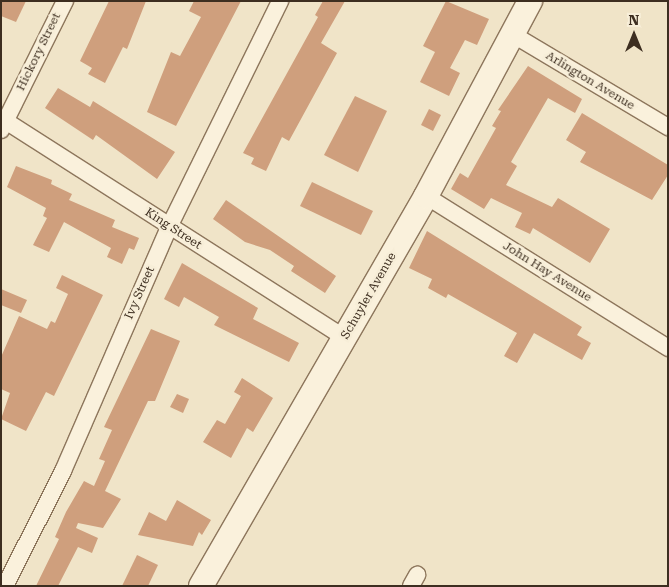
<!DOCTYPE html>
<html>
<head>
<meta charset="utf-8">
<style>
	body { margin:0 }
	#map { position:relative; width:669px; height:587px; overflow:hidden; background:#f0e4c8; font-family:"Roboto Serif",serif }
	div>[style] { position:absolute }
	.building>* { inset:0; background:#cf9f7d }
	.roads { filter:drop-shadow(1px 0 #8d765c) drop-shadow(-1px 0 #8d765c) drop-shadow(0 1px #8d765c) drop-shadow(0 -1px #8d765c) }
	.minor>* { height:16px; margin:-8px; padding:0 8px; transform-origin:8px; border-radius:8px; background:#faf1dc }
	.secondary>* { height:24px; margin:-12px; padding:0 12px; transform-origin:12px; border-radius:12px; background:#faf1dc }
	span { translate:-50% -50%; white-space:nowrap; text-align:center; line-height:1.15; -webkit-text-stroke:5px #f7eed8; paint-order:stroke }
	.street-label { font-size:12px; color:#3d2e20 }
	.frame { position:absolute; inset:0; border:2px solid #3d2e20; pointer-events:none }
	.north { position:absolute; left:609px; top:10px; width:50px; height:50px; -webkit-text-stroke:4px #f7eed8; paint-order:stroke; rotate:0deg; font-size:14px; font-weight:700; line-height:20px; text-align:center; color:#3d2e20 }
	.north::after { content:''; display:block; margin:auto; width:18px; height:22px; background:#3d2e20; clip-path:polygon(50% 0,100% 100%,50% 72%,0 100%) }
</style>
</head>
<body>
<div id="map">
	<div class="building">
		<div style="clip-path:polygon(1px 1px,26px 1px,16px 22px,1px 16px)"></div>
		<div style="clip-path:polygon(109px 1px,146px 1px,127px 49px,123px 47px,105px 83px,88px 74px,92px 68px,80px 61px)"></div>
		<div style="clip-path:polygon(194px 1px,241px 1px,176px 126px,147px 112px,171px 52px,180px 56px,201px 17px,189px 11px)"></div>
		<div style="clip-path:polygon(323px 1px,345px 1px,321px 43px,337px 53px,289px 141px,282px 137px,266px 171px,251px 164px,254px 158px,243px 153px,318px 17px,315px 15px)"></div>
		<div style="clip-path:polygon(446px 1px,489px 19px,477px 45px,465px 40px,450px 68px,460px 73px,449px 96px,420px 82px,435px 52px,423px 46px)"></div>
		<div style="clip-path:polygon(528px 66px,582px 99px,575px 113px,548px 98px,511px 162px,517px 166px,506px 185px,552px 207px,558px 198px,610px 229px,590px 263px,533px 228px,530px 234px,515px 227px,522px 213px,491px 198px,484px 209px,451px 189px,460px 173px,468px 178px,496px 128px,492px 126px,501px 111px,498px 110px)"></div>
		<div style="clip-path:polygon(58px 88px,90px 107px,93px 101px,175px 152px,157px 179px,96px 135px,93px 140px,45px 108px)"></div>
		<div style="clip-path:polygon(355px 96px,387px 111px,358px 172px,324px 155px)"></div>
		<div style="clip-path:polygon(429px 109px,441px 115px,433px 131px,421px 125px)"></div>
		<div style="clip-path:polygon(582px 113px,668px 165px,668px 175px,652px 200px,580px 162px,586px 152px,566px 140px)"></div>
		<div style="clip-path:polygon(16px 166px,52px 180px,51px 184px,72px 194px,69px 200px,115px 220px,112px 227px,139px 238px,134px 250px,129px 248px,122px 264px,107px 257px,111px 248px,64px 222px,49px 252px,33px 245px,47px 218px,43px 216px,46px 208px,7px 187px)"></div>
		<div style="clip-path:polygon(312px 182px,373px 211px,361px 235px,300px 206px)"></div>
		<div style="clip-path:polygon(226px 200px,336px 276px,325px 293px,291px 271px,294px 266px,270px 250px,245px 242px,213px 219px)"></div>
		<div style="clip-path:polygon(427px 231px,582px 327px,577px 335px,591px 343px,582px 360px,534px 333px,517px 363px,504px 356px,517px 333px,448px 294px,446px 298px,428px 288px,432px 279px,409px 268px)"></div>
		<div style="clip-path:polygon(182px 263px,258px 308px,253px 319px,299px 343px,289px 362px,214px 325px,219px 317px,184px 297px,179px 307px,164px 299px)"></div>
		<div style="clip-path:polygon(62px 275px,103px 295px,54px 396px,46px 392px,26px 431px,1px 419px,10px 393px,1px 389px,1px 357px,19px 316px,47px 329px,51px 321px,55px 323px,68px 294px,56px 288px)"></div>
		<div style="clip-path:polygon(1px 289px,27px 300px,21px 313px,1px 305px)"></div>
		<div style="clip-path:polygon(151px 329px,180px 341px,155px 401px,148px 401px,105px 491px,121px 499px,103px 528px,78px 523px,76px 528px,98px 538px,92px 553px,78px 547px,58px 586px,36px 586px,59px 539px,55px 537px,66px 512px,84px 481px,94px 486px,105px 461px,99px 459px,112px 430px,104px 427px)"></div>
		<div style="clip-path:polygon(242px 378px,273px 398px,253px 432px,247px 428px,231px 458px,203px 442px,217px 420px,225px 424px,241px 396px,234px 392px)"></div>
		<div style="clip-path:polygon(177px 394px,189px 399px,183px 413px,170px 407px)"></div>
		<div style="clip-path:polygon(177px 500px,211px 520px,202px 535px,199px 532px,193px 546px,138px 535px,149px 512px,166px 521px)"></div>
		<div style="clip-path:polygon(137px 555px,158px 565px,148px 586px,122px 586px)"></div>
	</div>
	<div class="roads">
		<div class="minor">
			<div style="left:512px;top:34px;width:182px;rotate:30.8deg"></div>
			<div style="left:1px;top:118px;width:408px;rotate:32.6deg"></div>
			<div style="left:1px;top:130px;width:144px;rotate:-63.6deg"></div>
			<div style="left:426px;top:196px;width:286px;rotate:32.1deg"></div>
			<div style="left:5px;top:586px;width:129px;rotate:-63.2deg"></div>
			<div style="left:63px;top:471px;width:266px;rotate:-66.5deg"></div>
			<div style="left:169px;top:227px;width:252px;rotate:-63.8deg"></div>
			<div style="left:411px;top:586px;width:13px;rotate:-61deg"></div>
		</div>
		<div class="secondary">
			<div style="left:201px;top:586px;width:450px;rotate:-60deg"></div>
			<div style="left:426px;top:196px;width:221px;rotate:-61.9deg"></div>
		</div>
	</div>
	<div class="street-label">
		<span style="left:39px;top:52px;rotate:-64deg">Hickory Street</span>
		<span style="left:590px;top:81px;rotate:31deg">Arlington Avenue</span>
		<span style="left:173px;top:229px;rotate:33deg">King Street</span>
		<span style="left:547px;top:272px;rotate:32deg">John Hay Avenue</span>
		<span style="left:140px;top:293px;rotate:-66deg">Ivy Street</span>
		<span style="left:369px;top:296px;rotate:-60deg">Schuyler Avenue</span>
	</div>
	<div class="frame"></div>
	<div class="north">N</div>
</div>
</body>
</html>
